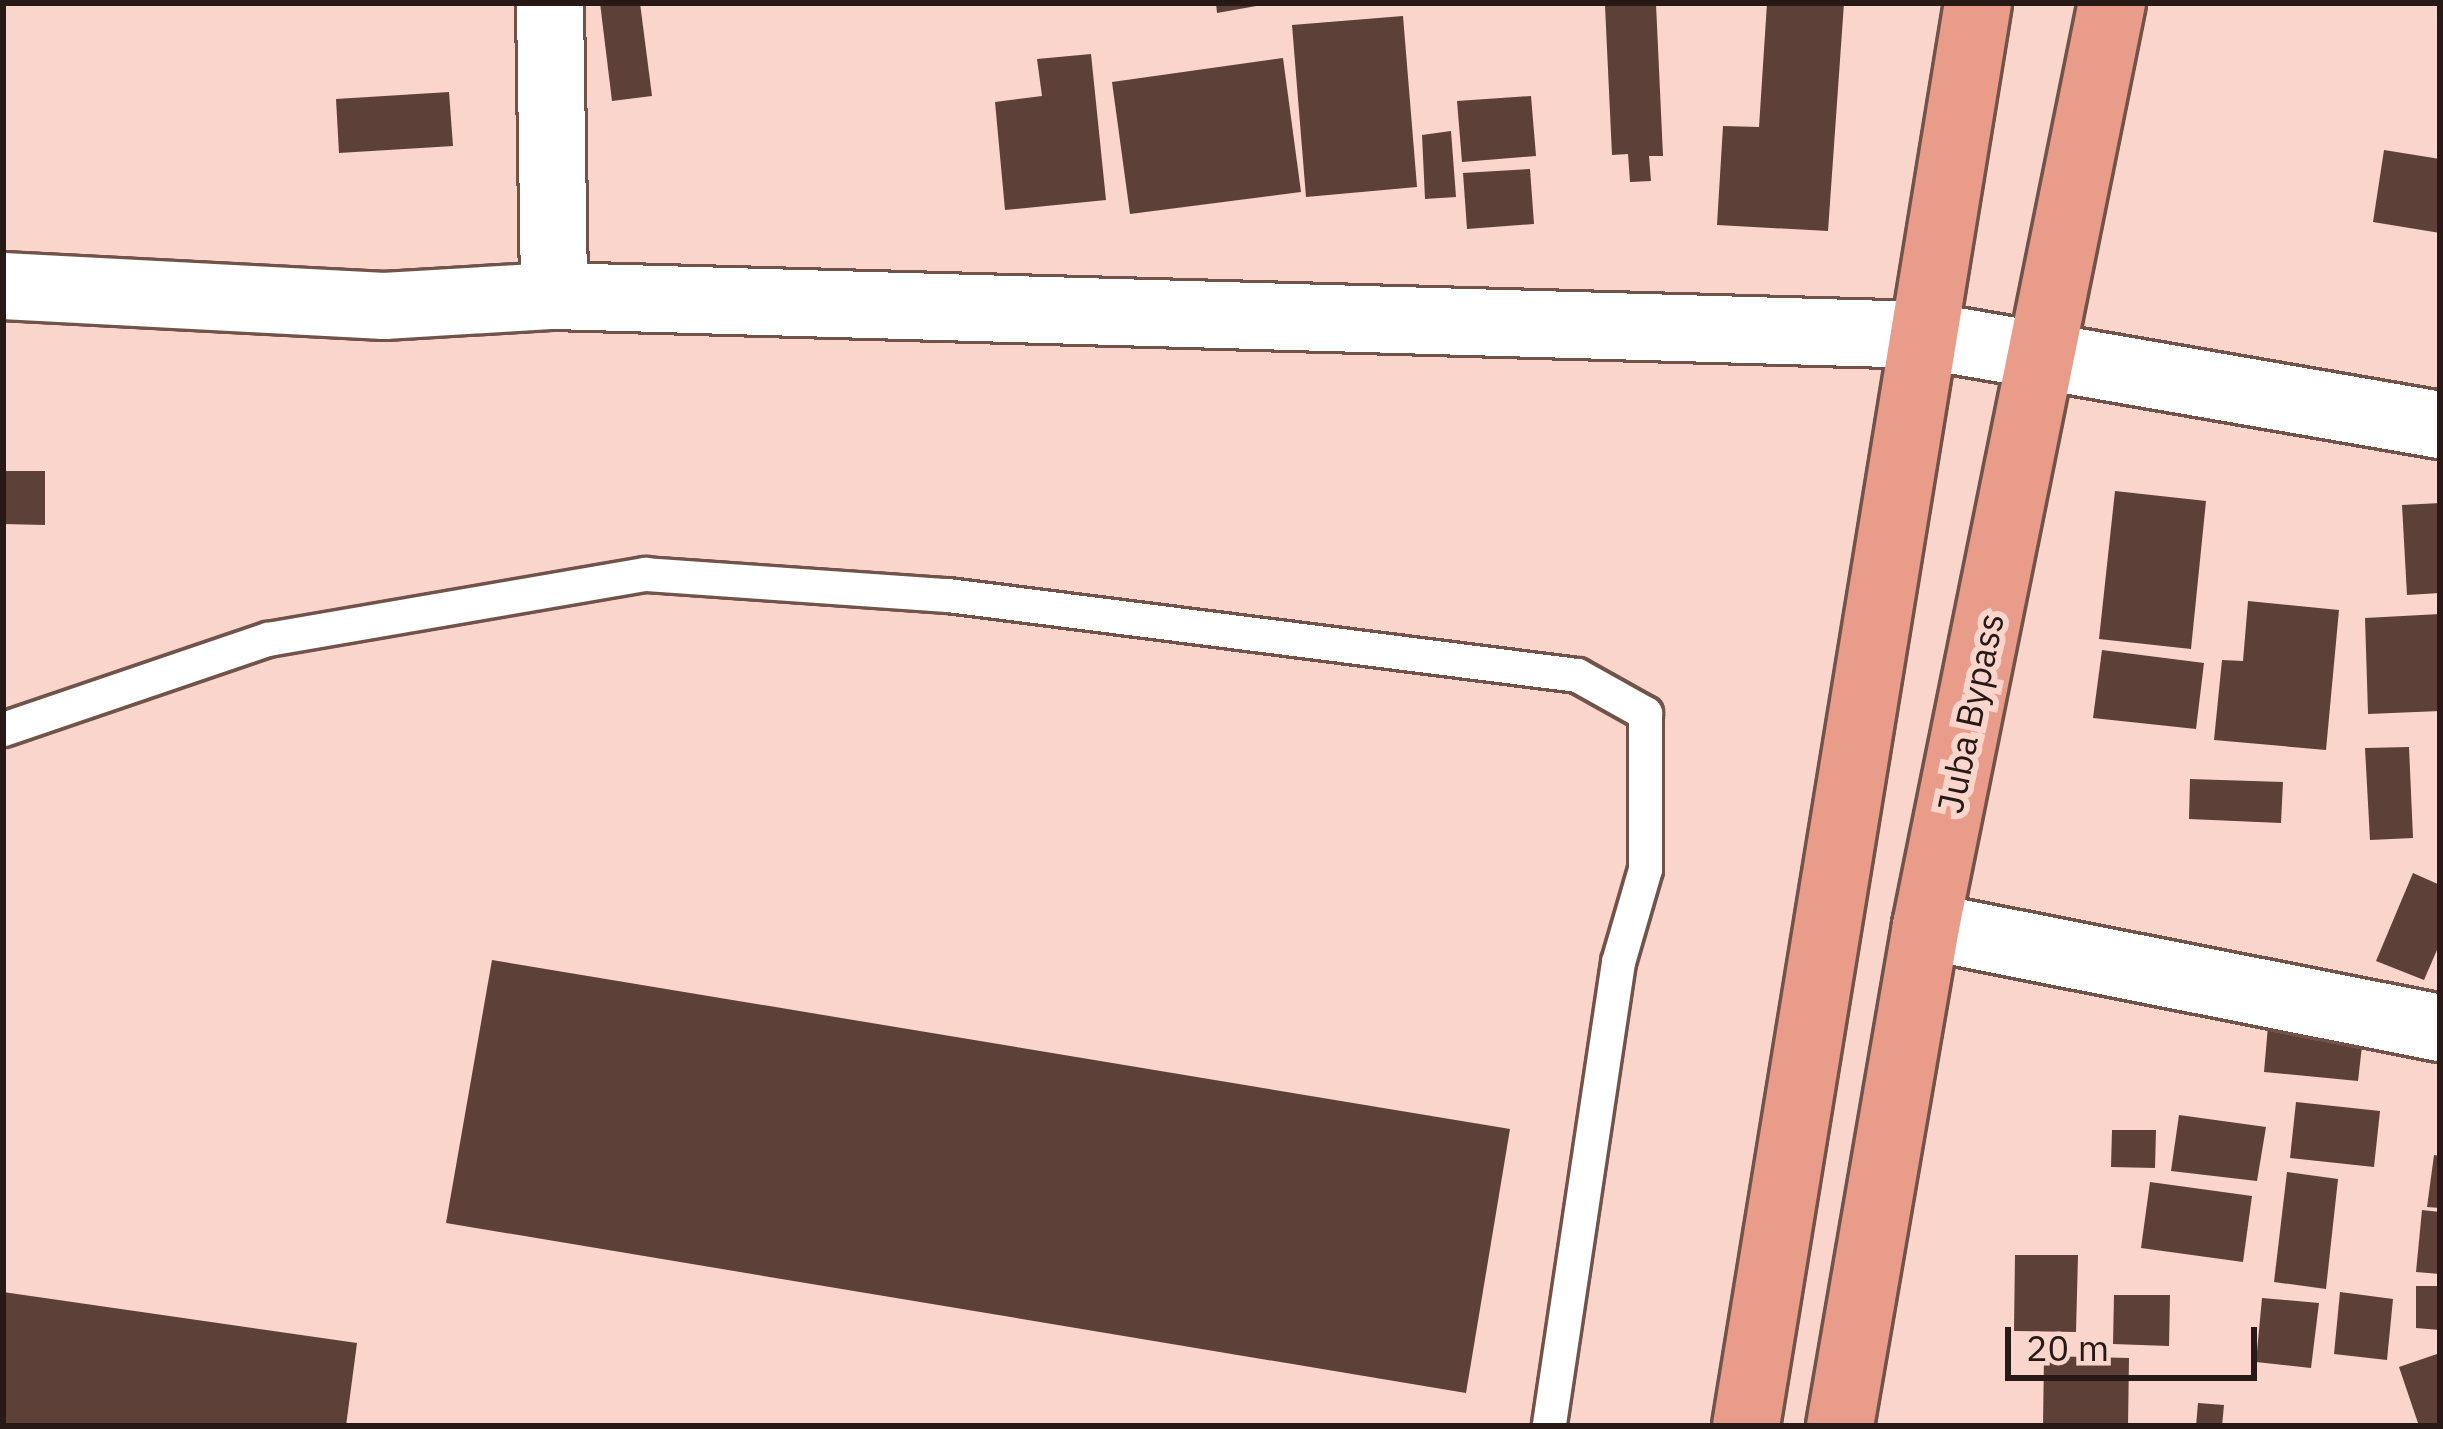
<!DOCTYPE html>
<html>
<head>
<meta charset="utf-8">
<style>
	body { margin:0 }
	#map { position:relative; width:2443px; height:1429px; overflow:hidden; background:#fad5cc; font-family:"IBM Plex Sans",sans-serif }
	div>[style] { position:absolute }
	.building>* { inset:0; background:#5d4038 }
	.roads { filter:drop-shadow(3px 0 #71534a) drop-shadow(-3px 0 #71534a) drop-shadow(0 3px #71534a) drop-shadow(0 -3px #71534a) }
	.service>* { height:33px; margin:-16.5px; padding:0 16.5px; transform-origin:16.5px; border-radius:16.5px; background:#fff }
	.minor>* { height:66px; margin:-33px; padding:0 33px; transform-origin:33px; border-radius:33px; background:#fff }
	.primary>* { height:66px; margin:-33px; padding:0 33px; transform-origin:33px; border-radius:33px; background:#e89c89 }
	span { translate:-50% -50%; white-space:nowrap; text-align:center; line-height:1.15; -webkit-text-stroke:12px #fad5cc; paint-order:stroke }
	.street-label { font-size:36px; color:#261916 }
	.frame { position:absolute; inset:0; border:6px solid #261916; pointer-events:none }
	.scale { position:absolute; left:2005px; top:1327px; width:252px; height:54px; box-sizing:border-box; border:6px solid #261916; border-top:0; padding-left:15px; font-size:36px; line-height:42px; white-space:nowrap; color:#261916; -webkit-text-stroke:9px #fad5cc; paint-order:stroke }
</style>
</head>
<body>
<div id="map">
	<div class="building">
		<div style="clip-path:polygon(600px 3px,640px 3px,652px 96px,612px 101px)"></div>
		<div style="clip-path:polygon(1216px 3px,1262px 3px,1262px 5px,1217px 13px)"></div>
		<div style="clip-path:polygon(1767px 3px,1844px 3px,1828px 231px,1717px 225px,1723px 126px,1759px 127px)"></div>
		<div style="clip-path:polygon(1656px 4px,1663px 156px,1649px 156px,1651px 181px,1630px 182px,1628px 154px,1612px 155px,1605px 6px)"></div>
		<div style="clip-path:polygon(1403px 16px,1417px 187px,1306px 197px,1292px 25px)"></div>
		<div style="clip-path:polygon(1091px 54px,1106px 200px,1005px 210px,995px 102px,1042px 96px,1037px 59px)"></div>
		<div style="clip-path:polygon(1283px 58px,1301px 192px,1130px 214px,1112px 82px)"></div>
		<div style="clip-path:polygon(449px 92px,453px 146px,339px 153px,336px 99px)"></div>
		<div style="clip-path:polygon(1531px 96px,1536px 156px,1462px 162px,1457px 101px)"></div>
		<div style="clip-path:polygon(1451px 131px,1456px 197px,1425px 199px,1422px 135px)"></div>
		<div style="clip-path:polygon(2384px 150px,2440px 159px,2440px 233px,2373px 222px)"></div>
		<div style="clip-path:polygon(1530px 169px,1534px 224px,1467px 229px,1463px 173px)"></div>
		<div style="clip-path:polygon(3px 471px,45px 471px,45px 525px,3px 524px)"></div>
		<div style="clip-path:polygon(2115px 491px,2206px 501px,2191px 649px,2099px 639px)"></div>
		<div style="clip-path:polygon(2440px 503px,2440px 593px,2407px 595px,2402px 505px)"></div>
		<div style="clip-path:polygon(2248px 601px,2339px 610px,2326px 750px,2214px 740px,2222px 660px,2243px 661px)"></div>
		<div style="clip-path:polygon(2440px 614px,2440px 711px,2368px 714px,2365px 618px)"></div>
		<div style="clip-path:polygon(2102px 650px,2204px 663px,2196px 729px,2093px 718px)"></div>
		<div style="clip-path:polygon(2409px 747px,2413px 838px,2370px 840px,2365px 748px)"></div>
		<div style="clip-path:polygon(2190px 779px,2283px 782px,2281px 823px,2189px 819px)"></div>
		<div style="clip-path:polygon(2413px 873px,2440px 885px,2440px 943px,2424px 980px,2376px 961px)"></div>
		<div style="clip-path:polygon(492px 960px,1510px 1129px,1466px 1393px,446px 1223px)"></div>
		<div style="clip-path:polygon(2268px 1026px,2363px 1037px,2358px 1081px,2264px 1072px)"></div>
		<div style="clip-path:polygon(2296px 1102px,2380px 1111px,2374px 1167px,2290px 1158px)"></div>
		<div style="clip-path:polygon(2179px 1115px,2266px 1127px,2257px 1181px,2171px 1171px)"></div>
		<div style="clip-path:polygon(2112px 1130px,2156px 1130px,2155px 1168px,2111px 1167px)"></div>
		<div style="clip-path:polygon(2434px 1155px,2440px 1156px,2440px 1208px,2427px 1207px)"></div>
		<div style="clip-path:polygon(2287px 1172px,2338px 1179px,2326px 1289px,2274px 1282px)"></div>
		<div style="clip-path:polygon(2150px 1182px,2252px 1196px,2243px 1262px,2141px 1248px)"></div>
		<div style="clip-path:polygon(2422px 1210px,2440px 1212px,2440px 1274px,2416px 1272px)"></div>
		<div style="clip-path:polygon(2015px 1255px,2078px 1255px,2076px 1332px,2014px 1331px)"></div>
		<div style="clip-path:polygon(2416px 1286px,2440px 1286px,2440px 1330px,2416px 1328px)"></div>
		<div style="clip-path:polygon(3px 1292px,357px 1343px,346px 1426px,3px 1426px)"></div>
		<div style="clip-path:polygon(2340px 1292px,2393px 1299px,2387px 1360px,2334px 1354px)"></div>
		<div style="clip-path:polygon(2114px 1295px,2170px 1295px,2169px 1346px,2113px 1344px)"></div>
		<div style="clip-path:polygon(2262px 1298px,2319px 1303px,2311px 1368px,2256px 1362px)"></div>
		<div style="clip-path:polygon(2440px 1353px,2440px 1426px,2419px 1426px,2399px 1367px)"></div>
		<div style="clip-path:polygon(2044px 1356px,2129px 1358px,2128px 1426px,2043px 1426px)"></div>
		<div style="clip-path:polygon(2198px 1403px,2224px 1405px,2222px 1426px,2196px 1426px)"></div>
	</div>
	<div class="roads">
		<div class="service">
			<div style="left:3px;top:729px;width:280px;rotate:-18.8deg"></div>
			<div style="left:268px;top:639px;width:383px;rotate:-9.8deg"></div>
			<div style="left:645px;top:574px;width:304px;rotate:4deg"></div>
			<div style="left:948px;top:595px;width:634px;rotate:7.25deg"></div>
			<div style="left:1577px;top:675px;width:78px;rotate:29.2deg"></div>
			<div style="left:1645px;top:713px;width:156px;rotate:90deg"></div>
			<div style="left:1645px;top:869px;width:97px;rotate:106.2deg"></div>
			<div style="left:1618px;top:962px;width:469px;rotate:98.5deg"></div>
		</div>
		<div class="minor">
			<div style="left:550px;top:3px;width:293px;rotate:89.2deg"></div>
			<div style="left:3px;top:286px;width:382px;rotate:3deg"></div>
			<div style="left:384px;top:306px;width:170px;rotate:-3.4deg"></div>
			<div style="left:554px;top:296px;width:1369px;rotate:1.63deg"></div>
			<div style="left:1922px;top:335px;width:526px;rotate:9.86deg"></div>
			<div style="left:1926px;top:926px;width:524px;rotate:11.22deg"></div>
		</div>
		<div class="primary">
			<div style="left:1746px;top:1426px;width:1442px;rotate:-80.74deg"></div>
			<div style="left:1840px;top:1426px;width:507px;rotate:-80.24deg"></div>
			<div style="left:1926px;top:926px;width:942px;rotate:-78.61deg"></div>
		</div>
	</div>
	<div class="street-label">
		<span style="left:1970px;top:713px;rotate:-78deg">Juba Bypass</span>
	</div>
	<div class="frame"></div>
	<div class="scale">20 m</div>
</div>
</body>
</html>
